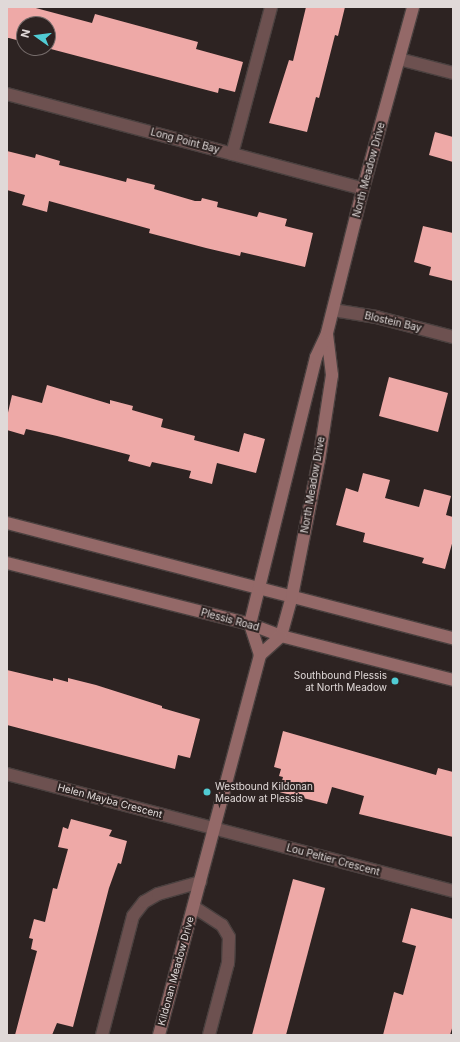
<!DOCTYPE html>
<html>
<head>
<meta charset="utf-8">
<style>
	body { margin:0 }
	#map { position:relative; width:460px; height:1042px; overflow:hidden; background:#2d2322; font-family:Inter,sans-serif }
	div>[style] { position:absolute }
	.building>* { inset:0; background:#eea9a7 }
	.roads { filter:drop-shadow(1px 0 #4a403f) drop-shadow(-1px 0 #4a403f) drop-shadow(0 1px #4a403f) drop-shadow(0 -1px #4a403f) }
	.street>* { height:12px; margin:-6px; padding:0 6px; transform-origin:6px; border-radius:6px; background:#6d5150 }
	.secondary>* { height:12px; margin:-6px; padding:0 6px; transform-origin:6px; border-radius:6px; background:#946968 }
	.dots>* { width:11px; height:11px; translate:-50% -50%; box-sizing:border-box; border:2px solid #2d2322; border-radius:50% }
	span { translate:-50% -50%; white-space:nowrap; text-align:center; line-height:1.15; -webkit-text-stroke:4px #2d2322; paint-order:stroke }
	.street-label { font-size:10px; color:#e0d9d8 }
	.poi-label { font-size:10px; color:#e0d9d8 }
	.right { translate:-100% -50%; text-align:right }
	.left { translate:0 -50%; text-align:left }
	.frame { position:absolute; inset:0; border:8px solid #e0d9d8; pointer-events:none }
	.north { position:absolute; left:16px; top:16px; width:40px; height:40px; box-sizing:border-box; background:#2d2322; border:1px solid #756c6b; border-radius:50%; rotate:284deg; font-size:11px; font-weight:700; line-height:16px; text-align:center; color:#e0d9d8 }
	.north::after { content:''; display:block; margin:auto; width:14px; height:18px; background:#51ccd4; clip-path:polygon(50% 0,100% 100%,50% 72%,0 100%) }
</style>
</head>
<body>
<div id="map">
	<div class="building">
		<div style="clip-path:polygon(7px 7px,32px 7px,92px 23px,95px 14px,198px 42px,196px 49px,243px 62px,235px 92px,219px 88px,218px 93px,47px 48px,48px 24px,24px 24px,24px 42px,9px 38px,7px 38px)"></div>
		<div style="clip-path:polygon(306px 7px,345px 7px,338px 36px,335px 35px,319px 98px,316px 97px,307px 132px,269px 123px,289px 60px,293px 61px)"></div>
		<div style="clip-path:polygon(435px 132px,453px 137px,453px 162px,429px 155px)"></div>
		<div style="clip-path:polygon(7px 151px,35px 158px,36px 154px,60px 161px,59px 165px,99px 175px,126px 182px,127px 178px,155px 185px,154px 189px,195px 201px,201px 201px,202px 198px,218px 202px,217px 207px,257px 217px,259px 212px,287px 219px,285px 226px,313px 233px,305px 267px,241px 252px,240px 256px,206px 248px,149px 233px,150px 229px,49px 201px,47px 212px,22px 205px,25px 195px,7px 190px)"></div>
		<div style="clip-path:polygon(423px 226px,453px 233px,453px 281px,429px 275px,431px 267px,414px 262px)"></div>
		<div style="clip-path:polygon(389px 377px,448px 393px,438px 432px,379px 416px)"></div>
		<div style="clip-path:polygon(47px 385px,110px 404px,110px 400px,133px 406px,132px 410px,163px 419px,161px 427px,195px 436px,194px 440px,239px 452px,244px 433px,265px 439px,256px 473px,217px 463px,212px 484px,189px 478px,191px 471px,152px 462px,150px 467px,128px 461px,130px 455px,57px 436px,26px 429px,24px 435px,7px 430px,7px 417px,12px 395px,42px 403px)"></div>
		<div style="clip-path:polygon(363px 473px,390px 480px,385px 498px,419px 507px,424px 489px,451px 496px,446px 515px,453px 517px,453px 540px,445px 569px,422px 563px,424px 558px,363px 542px,365px 533px,336px 525px,346px 488px,358px 492px)"></div>
		<div style="clip-path:polygon(7px 670px,53px 681px,53px 678px,68px 682px,68px 678px,96px 685px,162px 706px,162px 708px,200px 719px,190px 758px,178px 755px,175px 769px,7px 725px)"></div>
		<div style="clip-path:polygon(283px 731px,436px 775px,438px 768px,453px 772px,453px 837px,359px 814px,364px 796px,332px 787px,327px 804px,279px 792px,283px 777px,279px 776px,281px 769px,274px 767px)"></div>
		<div style="clip-path:polygon(71px 819px,112px 830px,109px 836px,127px 841px,121px 864px,118px 863px,109px 888px,73px 1027px,57px 1023px,52px 1035px,15px 1035px,37px 951px,31px 949px,33px 939px,29px 938px,34px 919px,45px 922px,53px 888px,57px 889px,68px 849px,58px 847px,63px 827px,68px 829px)"></div>
		<div style="clip-path:polygon(293px 879px,325px 888px,286px 1035px,252px 1035px)"></div>
		<div style="clip-path:polygon(411px 908px,453px 919px,453px 1025px,450px 1035px,383px 1035px,394px 992px,403px 995px,416px 946px,402px 942px)"></div>
	</div>
	<div class="roads">
		<div class="street">
			<div style="left:399px;top:59px;width:56px;rotate:14.5deg"></div>
			<div style="left:7px;top:94px;width:368px;rotate:14.9deg"></div>
			<div style="left:232px;top:154px;width:152px;rotate:-75.1deg"></div>
			<div style="left:333px;top:310px;width:44px;rotate:9.2deg"></div>
			<div style="left:376px;top:317px;width:80px;rotate:14.6deg"></div>
			<div style="left:7px;top:774px;width:461px;rotate:14.7deg"></div>
			<div style="left:194px;top:907px;width:33px;rotate:33deg"></div>
			<div style="left:222px;top:925px;width:14px;rotate:60deg"></div>
			<div style="left:229px;top:937px;width:26px;rotate:92deg"></div>
			<div style="left:228px;top:963px;width:74px;rotate:104.8deg"></div>
			<div style="left:102px;top:1035px;width:123px;rotate:-75.4deg"></div>
			<div style="left:133px;top:916px;width:18px;rotate:-52deg"></div>
			<div style="left:144px;top:902px;width:16px;rotate:-30deg"></div>
			<div style="left:158px;top:894px;width:44px;rotate:-15.9deg"></div>
		</div>
		<div class="secondary">
			<div style="left:7px;top:523px;width:461px;rotate:14.5deg"></div>
			<div style="left:7px;top:563px;width:251px;rotate:14.1deg"></div>
			<div style="left:250px;top:624px;width:33px;rotate:21deg"></div>
			<div style="left:281px;top:636px;width:178px;rotate:14.3deg"></div>
			<div style="left:281px;top:636px;width:41px;rotate:-74.6deg"></div>
			<div style="left:292px;top:596px;width:139px;rotate:-78.8deg"></div>
			<div style="left:319px;top:460px;width:86px;rotate:-81.3deg"></div>
			<div style="left:332px;top:375px;width:41px;rotate:-97deg"></div>
			<div style="left:260px;top:655px;width:33px;rotate:-108deg"></div>
			<div style="left:250px;top:624px;width:275px;rotate:-76.1deg"></div>
			<div style="left:316px;top:357px;width:26px;rotate:-65deg"></div>
			<div style="left:327px;top:333px;width:148px;rotate:-76deg"></div>
			<div style="left:363px;top:189px;width:189px;rotate:-74.6deg"></div>
			<div style="left:159px;top:1035px;width:393px;rotate:-75.1deg"></div>
			<div style="left:260px;top:655px;width:28px;rotate:-42deg"></div>
		</div>
	</div>
	<div class="dots">
		<div style="left:395px;top:681px;background:#51ccd4"></div>
		<div style="left:207px;top:792px;background:#51ccd4"></div>
	</div>
	<div class="street-label">
		<span style="left:185px;top:141px;rotate:15deg">Long Point Bay</span>
		<span style="left:369px;top:170px;rotate:-75deg">North Meadow Drive</span>
		<span style="left:393px;top:322px;rotate:13deg">Blostein Bay</span>
		<span style="left:313px;top:485px;rotate:-80deg">North Meadow Drive</span>
		<span style="left:230px;top:620px;rotate:15deg">Plessis Road</span>
		<span style="left:110px;top:801px;rotate:15deg">Helen Mayba Crescent</span>
		<span style="left:333px;top:860px;rotate:15deg">Lou Peltier Crescent</span>
		<span style="left:176px;top:971px;rotate:-75deg">Kildonan Meadow Drive</span>
	</div>
	<div class="poi-label">
		<span class="right" style="left:387px;top:681px">Southbound Plessis<br>at North Meadow</span>
		<span class="left" style="left:215px;top:792px">Westbound Kildonan<br>Meadow at Plessis</span>
	</div>
	<div class="frame"></div>
	<div class="north">N</div>
</div>
</body>
</html>
